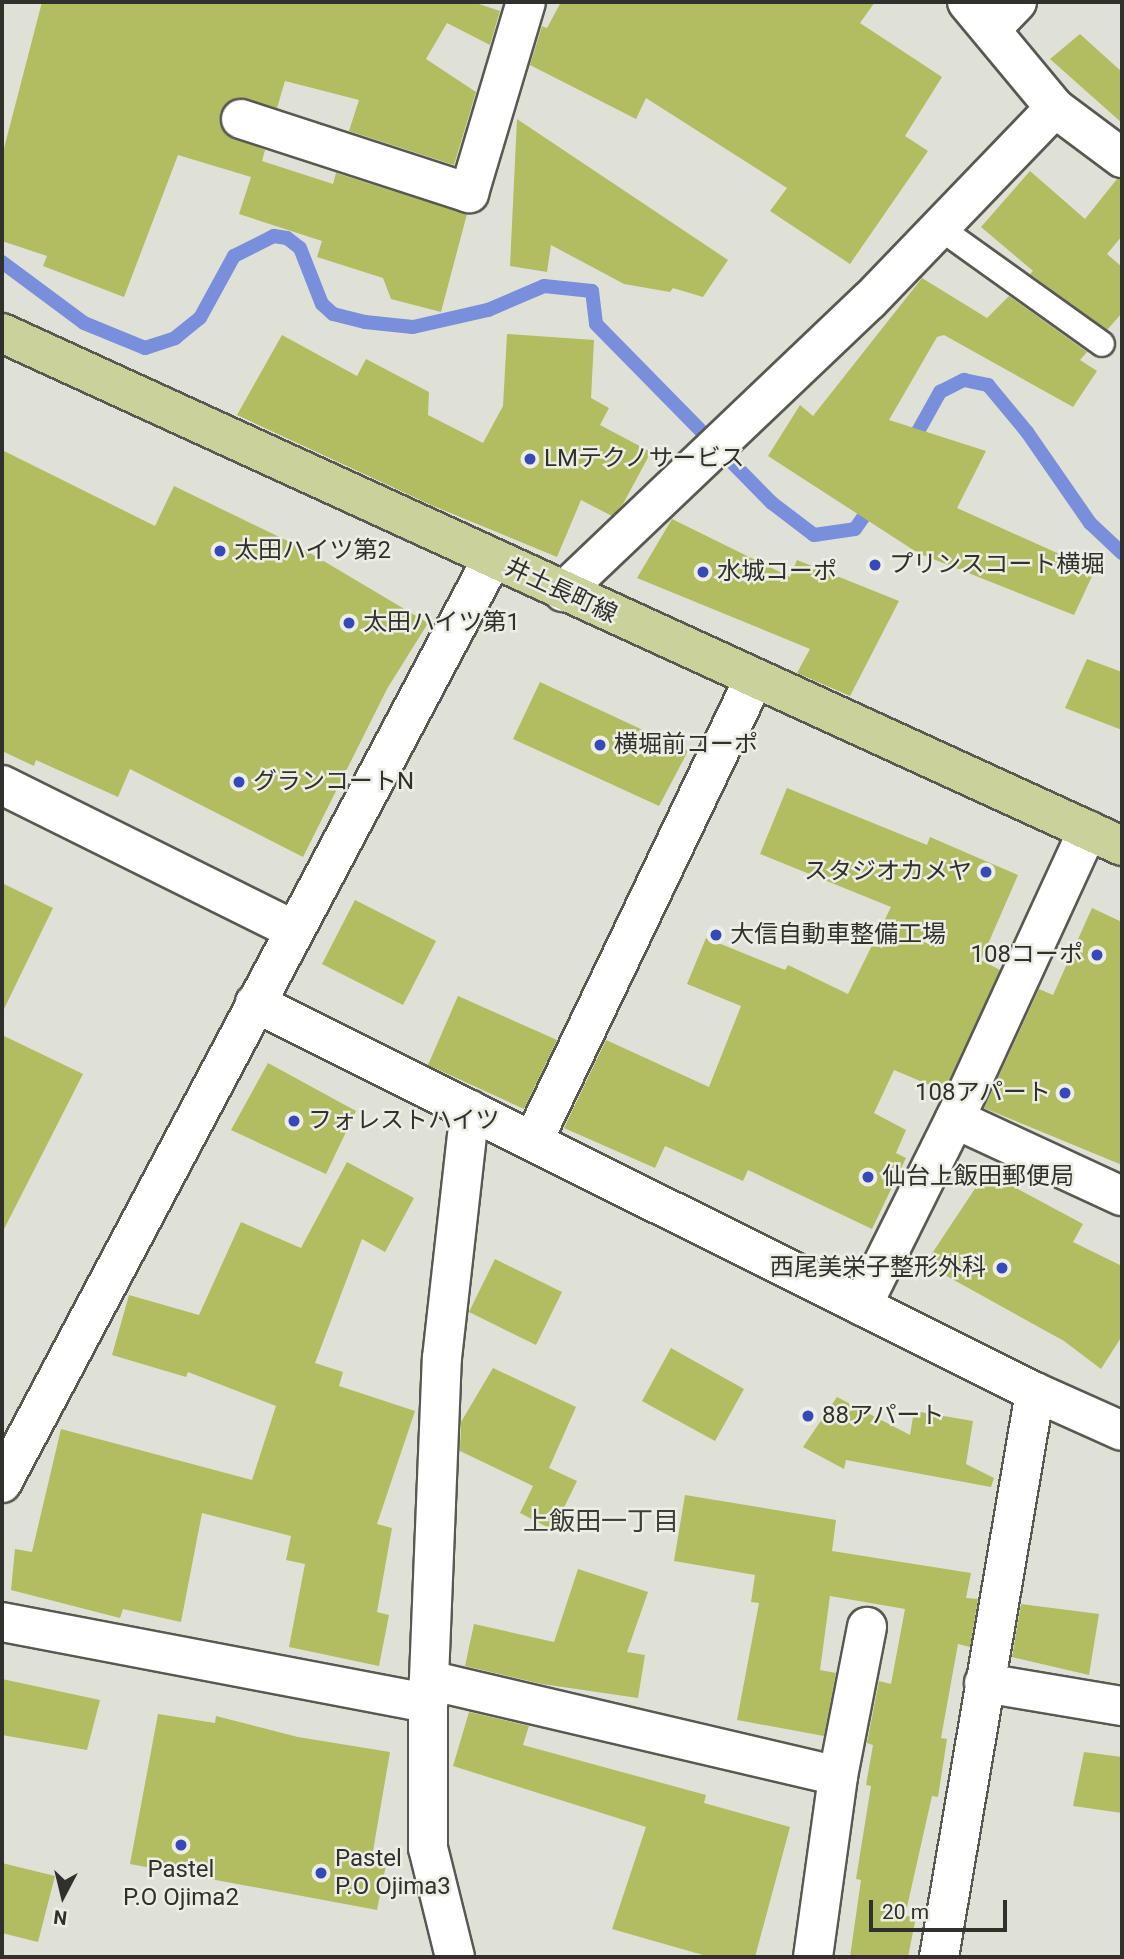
<!DOCTYPE html>
<html>
<head>
<meta charset="utf-8">
<style>
	body { margin:0 }
	#map { position:relative; width:1124px; height:1959px; overflow:hidden; background:#dfe1d7; font-family:Roboto,"Noto Sans JP",sans-serif }
	div>[style] { position:absolute }
	.stream>* { height:14px; margin:-7px; padding:0 7px; transform-origin:7px; border-radius:7px; background:#798fdb }
	.building>* { inset:0; background:#b2bc61 }
	.roads { filter:drop-shadow(2px 0 #585951) drop-shadow(-2px 0 #585951) drop-shadow(0 2px #585951) drop-shadow(0 -2px #585951) }
	.service>* { height:24px; margin:-12px; padding:0 12px; transform-origin:12px; border-radius:12px; background:#fff }
	.minor>* { height:38px; margin:-19px; padding:0 19px; transform-origin:19px; border-radius:19px; background:#fff }
	.tertiary>* { height:38px; margin:-19px; padding:0 19px; transform-origin:19px; border-radius:19px; background:#fff }
	.primary>* { height:38px; margin:-19px; padding:0 19px; transform-origin:19px; border-radius:19px; background:#cbd19a }
	.dots>* { width:19px; height:19px; translate:-50% -50%; box-sizing:border-box; border:4px solid #eceee4; border-radius:50% }
	span { translate:-50% -50%; white-space:nowrap; text-align:center; line-height:1.15; -webkit-text-stroke:5px #eceee4; paint-order:stroke }
	.poi-label { font-size:24px; color:#30302c }
	.left { translate:0 -50%; text-align:left }
	.right { translate:-100% -50%; text-align:right }
	.street-label { font-size:24px; color:#30302c }
	.neighbourhood-label { font-size:26px; color:#3d3f37 }
	.frame { position:absolute; inset:0; border:4px solid #30302c; pointer-events:none }
	.north { position:absolute; left:28px; top:1861px; width:70px; height:70px; -webkit-text-stroke:5px #eceee4; paint-order:stroke; rotate:187deg; font-size:19px; font-weight:700; line-height:28px; text-align:center; color:#30302c }
	.north::after { content:''; display:block; margin:auto; width:24px; height:32px; background:#30302c; clip-path:polygon(50% 0,100% 100%,50% 72%,0 100%) }
	.scale { position:absolute; left:869px; top:1900px; width:138px; height:32px; box-sizing:border-box; border:4px solid #30302c; border-top:0; padding-left:9px; font-size:21px; line-height:24px; white-space:nowrap; color:#30302c; -webkit-text-stroke:5px #eceee4; paint-order:stroke }
</style>
</head>
<body>
<div id="map">
	<div class="stream">
		<div style="left:2px;top:262px;width:102px;rotate:36.6deg"></div>
		<div style="left:84px;top:323px;width:66px;rotate:22.3deg"></div>
		<div style="left:145px;top:348px;width:32px;rotate:-18deg"></div>
		<div style="left:175px;top:338px;width:32px;rotate:-39deg"></div>
		<div style="left:200px;top:318px;width:71px;rotate:-61.3deg"></div>
		<div style="left:234px;top:256px;width:45px;rotate:-26.6deg"></div>
		<div style="left:274px;top:236px;width:13px;rotate:9deg"></div>
		<div style="left:287px;top:238px;width:16px;rotate:38deg"></div>
		<div style="left:300px;top:248px;width:60px;rotate:68.6deg"></div>
		<div style="left:322px;top:304px;width:15px;rotate:42deg"></div>
		<div style="left:333px;top:314px;width:33px;rotate:14deg"></div>
		<div style="left:365px;top:322px;width:48px;rotate:5.9deg"></div>
		<div style="left:413px;top:327px;width:77px;rotate:-12.8deg"></div>
		<div style="left:488px;top:310px;width:61px;rotate:-23.2deg"></div>
		<div style="left:544px;top:286px;width:48px;rotate:5.9deg"></div>
		<div style="left:592px;top:291px;width:33px;rotate:83deg"></div>
		<div style="left:596px;top:324px;width:251px;rotate:45.5deg"></div>
		<div style="left:772px;top:503px;width:53px;rotate:37.3deg"></div>
		<div style="left:814px;top:535px;width:41px;rotate:-8.3deg"></div>
		<div style="left:855px;top:529px;width:33px;rotate:-55deg"></div>
		<div style="left:911px;top:444px;width:60px;rotate:-60.9deg"></div>
		<div style="left:940px;top:392px;width:27px;rotate:-27deg"></div>
		<div style="left:964px;top:380px;width:25px;rotate:12deg"></div>
		<div style="left:988px;top:385px;width:61px;rotate:50.3deg"></div>
		<div style="left:1027px;top:432px;width:111px;rotate:55.3deg"></div>
		<div style="left:1090px;top:523px;width:44px;rotate:43.2deg"></div>
	</div>
	<div class="building">
		<div style="clip-path:polygon(42px 2px,473px 2px,500px 11px,490px 45px,447px 23px,426px 59px,476px 92px,454px 165px,349px 131px,359px 100px,285px 81px,277px 108px,237px 98px,220px 113px,225px 134px,265px 150px,262px 161px,333px 184px,336px 173px,467px 214px,441px 312px,391px 299px,383px 278px,317px 257px,322px 241px,239px 214px,251px 177px,178px 155px,124px 297px,43px 266px,47px 256px,2px 241px,2px 156px)"></div>
		<div style="clip-path:polygon(561px 2px,875px 2px,860px 23px,942px 77px,905px 136px,928px 151px,850px 264px,770px 211px,787px 188px,646px 98px,636px 119px,530px 65px,542px 26px,547px 28px)"></div>
		<div style="clip-path:polygon(1080px 34px,1122px 72px,1122px 123px,1050px 59px)"></div>
		<div style="clip-path:polygon(517px 119px,728px 260px,703px 297px,673px 288px,670px 292px,624px 284px,551px 245px,547px 272px,510px 266px)"></div>
		<div style="clip-path:polygon(1030px 171px,1085px 219px,1117px 179px,1122px 179px,1122px 236px,1107px 254px,1122px 267px,1122px 313px,1107px 330px,1030px 274px,1033px 271px,981px 227px)"></div>
		<div style="clip-path:polygon(922px 278px,987px 318px,1009px 296px,1087px 352px,1080px 360px,1097px 371px,1073px 407px,944px 335px,937px 337px,889px 420px,986px 451px,957px 508px,1095px 570px,1074px 615px,918px 553px,768px 456px,800px 405px,813px 416px)"></div>
		<div style="clip-path:polygon(507px 334px,594px 340px,591px 398px,609px 408px,600px 425px,651px 452px,623px 504px,612px 516px,581px 500px,557px 557px,431px 505px,237px 415px,282px 335px,357px 376px,366px 359px,429px 392px,428px 415px,483px 443px,503px 406px)"></div>
		<div style="clip-path:polygon(2px 450px,155px 526px,174px 486px,300px 547px,428px 623px,387px 689px,303px 857px,130px 769px,118px 797px,36px 760px,34px 766px,2px 751px)"></div>
		<div style="clip-path:polygon(672px 519px,790px 577px,797px 560px,899px 601px,850px 696px,797px 673px,810px 649px,637px 578px)"></div>
		<div style="clip-path:polygon(1087px 659px,1122px 672px,1122px 730px,1065px 708px)"></div>
		<div style="clip-path:polygon(540px 682px,688px 751px,659px 806px,513px 739px)"></div>
		<div style="clip-path:polygon(787px 788px,927px 845px,930px 837px,1018px 875px,981px 960px,1000px 970px,944px 1091px,894px 1070px,874px 1113px,906px 1130px,896px 1153px,906px 1158px,872px 1229px,748px 1170px,743px 1181px,665px 1146px,655px 1168px,564px 1128px,606px 1040px,709px 1087px,741px 1006px,687px 984px,706px 938px,785px 970px,788px 965px,848px 994px,891px 907px,760px 854px)"></div>
		<div style="clip-path:polygon(2px 883px,53px 908px,2px 1013px)"></div>
		<div style="clip-path:polygon(355px 900px,436px 941px,403px 1005px,322px 964px)"></div>
		<div style="clip-path:polygon(1092px 908px,1122px 922px,1122px 1165px,984px 1108px,1039px 989px,1053px 995px)"></div>
		<div style="clip-path:polygon(458px 996px,557px 1040px,524px 1109px,428px 1065px)"></div>
		<div style="clip-path:polygon(2px 1035px,83px 1074px,2px 1233px)"></div>
		<div style="clip-path:polygon(268px 1063px,356px 1111px,326px 1174px,231px 1130px)"></div>
		<div style="clip-path:polygon(347px 1162px,414px 1198px,385px 1252px,362px 1239px,315px 1363px,343px 1372px,339px 1386px,415px 1411px,377px 1524px,392px 1528px,377px 1612px,389px 1615px,379px 1666px,289px 1647px,305px 1564px,286px 1560px,291px 1536px,202px 1513px,181px 1622px,123px 1609px,120px 1618px,11px 1590px,15px 1549px,32px 1552px,61px 1429px,252px 1480px,276px 1406px,188px 1372px,186px 1377px,112px 1355px,129px 1295px,199px 1315px,241px 1222px,301px 1248px)"></div>
		<div style="clip-path:polygon(986px 1172px,1083px 1224px,1073px 1242px,1122px 1266px,1122px 1336px,1101px 1369px,1064px 1341px,925px 1264px)"></div>
		<div style="clip-path:polygon(495px 1259px,562px 1292px,536px 1345px,469px 1312px)"></div>
		<div style="clip-path:polygon(671px 1348px,744px 1389px,715px 1441px,642px 1401px)"></div>
		<div style="clip-path:polygon(493px 1368px,576px 1407px,549px 1468px,577px 1481px,553px 1530px,520px 1513px,533px 1486px,460px 1451px,461px 1422px)"></div>
		<div style="clip-path:polygon(837px 1397px,910px 1435px,914px 1411px,973px 1421px,966px 1464px,994px 1478px,991px 1487px,846px 1460px,844px 1469px,803px 1447px)"></div>
		<div style="clip-path:polygon(685px 1495px,836px 1520px,832px 1551px,971px 1573px,966px 1598px,978px 1599px,970px 1647px,958px 1644px,941px 1738px,947px 1739px,938px 1797px,932px 1796px,905px 1916px,916px 1917px,908px 1957px,850px 1957px,861px 1880px,856px 1879px,871px 1786px,866px 1785px,873px 1745px,867px 1743px,879px 1681px,891px 1684px,905px 1609px,830px 1596px,820px 1670px,836px 1673px,824px 1736px,737px 1720px,759px 1603px,751px 1602px,755px 1575px,674px 1561px)"></div>
		<div style="clip-path:polygon(578px 1569px,648px 1592px,627px 1652px,645px 1655px,638px 1698px,542px 1684px,465px 1666px,474px 1624px,554px 1642px)"></div>
		<div style="clip-path:polygon(1021px 1604px,1099px 1614px,1089px 1675px,1012px 1657px)"></div>
		<div style="clip-path:polygon(2px 1679px,100px 1700px,87px 1750px,2px 1735px)"></div>
		<div style="clip-path:polygon(469px 1712px,529px 1726px,523px 1745px,706px 1795px,704px 1803px,790px 1827px,755px 1957px,710px 1957px,612px 1929px,646px 1827px,453px 1766px)"></div>
		<div style="clip-path:polygon(158px 1714px,215px 1723px,216px 1716px,298px 1737px,390px 1752px,372px 1857px,387px 1860px,377px 1910px,130px 1864px)"></div>
		<div style="clip-path:polygon(1084px 1752px,1122px 1757px,1122px 1813px,1073px 1806px)"></div>
		<div style="clip-path:polygon(2px 1863px,55px 1876px,38px 1942px,2px 1933px)"></div>
	</div>
	<div class="roads">
		<div class="service">
			<div style="left:940px;top:228px;width:199px;rotate:35.6deg"></div>
		</div>
		<div class="minor">
			<div style="left:967px;top:2px;width:138px;rotate:50.3deg"></div>
			<div style="left:1055px;top:108px;width:84px;rotate:36.7deg"></div>
			<div style="left:992px;top:28px;width:36px;rotate:-46deg"></div>
			<div style="left:241px;top:119px;width:240px;rotate:18deg"></div>
			<div style="left:469px;top:193px;width:199px;rotate:-73.4deg"></div>
			<div style="left:563px;top:592px;width:422px;rotate:-43.6deg"></div>
			<div style="left:869px;top:301px;width:268px;rotate:-46.1deg"></div>
			<div style="left:2px;top:785px;width:326px;rotate:26.4deg"></div>
			<div style="left:255px;top:1003px;width:872px;rotate:26.51deg"></div>
			<div style="left:1035px;top:1392px;width:95px;rotate:24.1deg"></div>
			<div style="left:955px;top:1119px;width:184px;rotate:24.8deg"></div>
			<div style="left:533px;top:1141px;width:512px;rotate:-64.44deg"></div>
			<div style="left:862px;top:1306px;width:209px;rotate:-63.6deg"></div>
			<div style="left:955px;top:1119px;width:318px;rotate:-65.3deg"></div>
			<div style="left:2px;top:1622px;width:434px;rotate:10.8deg"></div>
			<div style="left:429px;top:1680px;width:420px;rotate:13.2deg"></div>
			<div style="left:984px;top:1683px;width:140px;rotate:9.5deg"></div>
			<div style="left:455px;top:1957px;width:112px;rotate:-103.9deg"></div>
			<div style="left:428px;top:1848px;width:145px;rotate:-90deg"></div>
			<div style="left:428px;top:1703px;width:345px;rotate:-87.7deg"></div>
			<div style="left:442px;top:1358px;width:250px;rotate:-83.6deg"></div>
			<div style="left:813px;top:1957px;width:183px;rotate:-82.1deg"></div>
			<div style="left:838px;top:1776px;width:152px;rotate:-79deg"></div>
			<div style="left:939px;top:1957px;width:573px;rotate:-80.36deg"></div>
		</div>
		<div class="tertiary">
			<div style="left:2px;top:1483px;width:1046px;rotate:-62.06deg"></div>
		</div>
		<div class="primary">
			<div style="left:2px;top:333px;width:1232px;rotate:24.61deg"></div>
		</div>
	</div>
	<div class="dots">
		<div style="left:530px;top:459px;background:#3648ba"></div>
		<div style="left:220px;top:551px;background:#3648ba"></div>
		<div style="left:875px;top:565px;background:#3648ba"></div>
		<div style="left:703px;top:572px;background:#3648ba"></div>
		<div style="left:349px;top:623px;background:#3648ba"></div>
		<div style="left:600px;top:745px;background:#3648ba"></div>
		<div style="left:239px;top:782px;background:#3648ba"></div>
		<div style="left:986px;top:872px;background:#3648ba"></div>
		<div style="left:716px;top:935px;background:#3648ba"></div>
		<div style="left:1097px;top:955px;background:#3648ba"></div>
		<div style="left:1065px;top:1093px;background:#3648ba"></div>
		<div style="left:294px;top:1121px;background:#3648ba"></div>
		<div style="left:868px;top:1177px;background:#3648ba"></div>
		<div style="left:1002px;top:1268px;background:#3648ba"></div>
		<div style="left:808px;top:1416px;background:#3648ba"></div>
		<div style="left:181px;top:1845px;background:#3648ba"></div>
		<div style="left:321px;top:1873px;background:#3648ba"></div>
	</div>
	<div class="poi-label">
		<span class="left" style="left:544px;top:459px">LMテクノサービス</span>
		<span class="left" style="left:234px;top:551px">太田ハイツ第2</span>
		<span class="left" style="left:889px;top:565px">プリンスコート横堀</span>
		<span class="left" style="left:717px;top:572px">水城コーポ</span>
		<span class="left" style="left:363px;top:623px">太田ハイツ第1</span>
		<span class="left" style="left:614px;top:745px">横堀前コーポ</span>
		<span class="left" style="left:253px;top:782px">グランコートN</span>
		<span class="right" style="left:972px;top:872px">スタジオカメヤ</span>
		<span class="left" style="left:730px;top:935px">大信自動車整備工場</span>
		<span class="right" style="left:1083px;top:955px">108コーポ</span>
		<span class="right" style="left:1051px;top:1093px">108アパート</span>
		<span class="left" style="left:308px;top:1121px">フォレストハイツ</span>
		<span class="left" style="left:882px;top:1177px">仙台上飯田郵便局</span>
		<span class="right" style="left:986px;top:1268px">西尾美栄子整形外科</span>
		<span class="left" style="left:822px;top:1416px">88アパート</span>
		<span class="left" style="left:335px;top:1873px">Pastel<br>P.O Ojima3</span>
		<span style="left:181px;top:1884px">Pastel<br>P.O Ojima2</span>
	</div>
	<div class="street-label">
		<span style="left:561px;top:591px;rotate:25deg">井土長町線</span>
	</div>
	<div class="neighbourhood-label">
		<span style="left:601px;top:1522px">上飯田一丁目</span>
	</div>
	<div class="frame"></div>
	<div class="north">N</div>
	<div class="scale">20 m</div>
</div>
</body>
</html>
